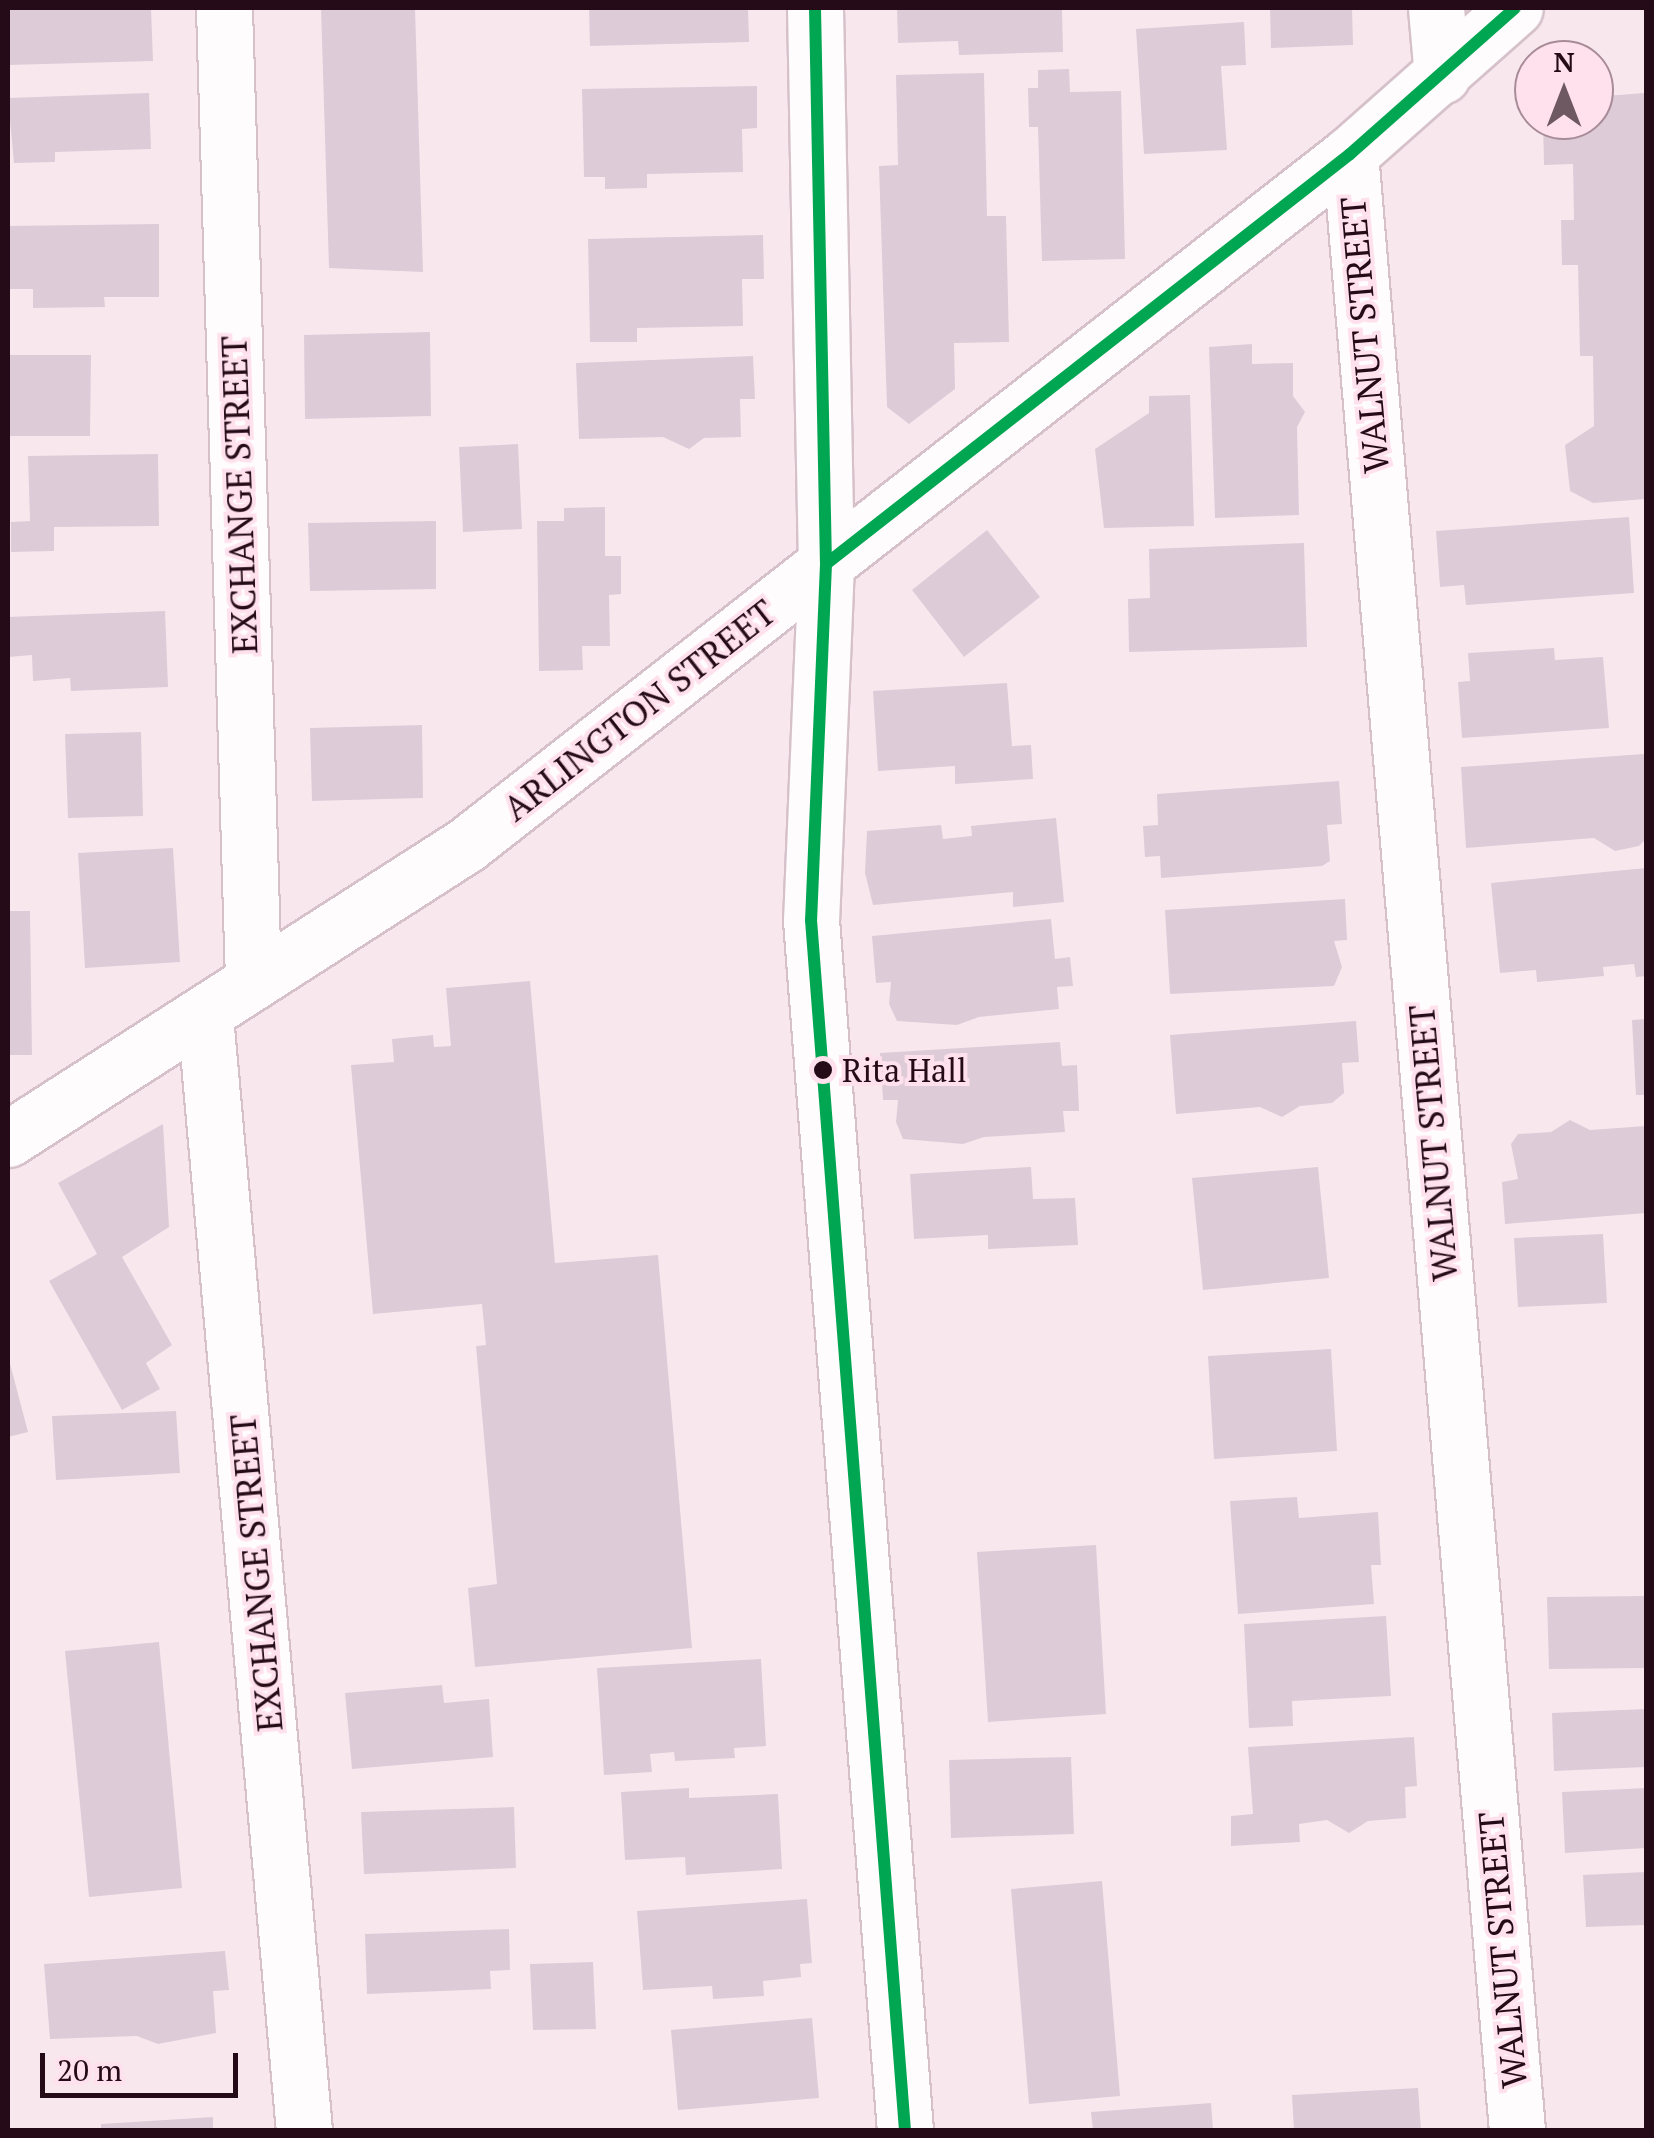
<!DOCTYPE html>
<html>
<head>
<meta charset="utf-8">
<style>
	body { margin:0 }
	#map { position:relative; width:1654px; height:2138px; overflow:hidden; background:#f8e8ee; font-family:"PT Serif",serif }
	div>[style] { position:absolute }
	.building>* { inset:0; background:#ddcbd7 }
	.roads { filter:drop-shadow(2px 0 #d6c1ca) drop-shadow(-2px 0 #d6c1ca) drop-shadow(0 2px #d6c1ca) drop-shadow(0 -2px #d6c1ca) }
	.minor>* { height:55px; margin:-27.5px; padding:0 27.5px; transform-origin:27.5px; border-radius:27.5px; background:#fefcfc }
	.bus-1>* { height:12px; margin:-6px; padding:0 6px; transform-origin:6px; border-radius:6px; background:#00a651 }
	.dots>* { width:28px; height:28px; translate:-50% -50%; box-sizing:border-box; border:5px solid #ffe1ed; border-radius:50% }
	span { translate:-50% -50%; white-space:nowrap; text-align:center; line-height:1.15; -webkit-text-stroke:8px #ffe1ed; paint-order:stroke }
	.bus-label { font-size:32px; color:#240b17 }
	.left { translate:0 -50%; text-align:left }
	.street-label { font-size:35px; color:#240b17 }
	.frame { position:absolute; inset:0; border:10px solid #240b17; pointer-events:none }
	.north { position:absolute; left:1514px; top:40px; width:100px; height:100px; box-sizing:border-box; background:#ffe1ed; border:2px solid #a78b97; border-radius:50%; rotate:0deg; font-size:28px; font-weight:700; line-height:40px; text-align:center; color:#240b17 }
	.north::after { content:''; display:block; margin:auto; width:35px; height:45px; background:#6e5862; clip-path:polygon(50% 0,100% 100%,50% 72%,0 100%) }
	.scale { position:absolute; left:40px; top:2053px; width:198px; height:45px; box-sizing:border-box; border:5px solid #240b17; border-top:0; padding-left:12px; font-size:30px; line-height:35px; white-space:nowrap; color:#240b17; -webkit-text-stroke:8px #ffe1ed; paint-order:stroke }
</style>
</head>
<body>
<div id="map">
	<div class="building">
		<div style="clip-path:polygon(8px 8px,151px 8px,153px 61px,9px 65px)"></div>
		<div style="clip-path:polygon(321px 8px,415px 8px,423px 272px,329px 268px)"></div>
		<div style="clip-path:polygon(589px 8px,748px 8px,749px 42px,590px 46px)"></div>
		<div style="clip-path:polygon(897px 8px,1062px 9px,1063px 52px,959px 55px,958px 41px,898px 43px)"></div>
		<div style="clip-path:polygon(1270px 8px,1352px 8px,1353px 45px,1271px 48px)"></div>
		<div style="clip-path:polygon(1244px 22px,1246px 65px,1221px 66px,1227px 150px,1144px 154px,1136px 29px)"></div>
		<div style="clip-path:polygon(1069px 69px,1070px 92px,1121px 91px,1125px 259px,1042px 261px,1038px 127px,1029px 127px,1028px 88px,1038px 88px,1038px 70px)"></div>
		<div style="clip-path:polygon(984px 73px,987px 216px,1006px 216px,1009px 342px,954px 343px,955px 389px,909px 424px,887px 407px,879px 166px,898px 165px,896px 75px)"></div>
		<div style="clip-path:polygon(757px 86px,757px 128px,742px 129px,743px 172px,647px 174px,647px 188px,605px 189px,605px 177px,584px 177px,582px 89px)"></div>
		<div style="clip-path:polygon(1594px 86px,1605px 96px,1644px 93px,1646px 499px,1593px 503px,1570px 491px,1565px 445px,1594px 426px,1593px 356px,1580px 356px,1578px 265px,1562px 265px,1561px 220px,1574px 220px,1573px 164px,1544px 165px,1543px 120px,1594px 120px)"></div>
		<div style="clip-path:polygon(149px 93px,151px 149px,55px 152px,55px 162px,14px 163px,8px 98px)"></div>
		<div style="clip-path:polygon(159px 224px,159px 297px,104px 297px,105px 307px,33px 308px,33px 289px,8px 289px,8px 226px)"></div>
		<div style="clip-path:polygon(763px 235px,764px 279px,742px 279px,743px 326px,637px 328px,637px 342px,590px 342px,588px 239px)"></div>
		<div style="clip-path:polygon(430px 332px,431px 416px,305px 419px,304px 335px)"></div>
		<div style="clip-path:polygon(1252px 344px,1252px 364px,1293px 363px,1293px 396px,1305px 412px,1297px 427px,1299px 515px,1215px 518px,1209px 347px)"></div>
		<div style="clip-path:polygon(8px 355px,91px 355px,90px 436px,8px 436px)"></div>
		<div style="clip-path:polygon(753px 356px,755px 399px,740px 399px,741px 437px,704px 438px,689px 449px,663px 437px,579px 439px,576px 363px)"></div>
		<div style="clip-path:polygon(1190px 395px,1194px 526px,1104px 528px,1095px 449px,1149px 413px,1149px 396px)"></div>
		<div style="clip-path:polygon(518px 444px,522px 529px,463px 532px,459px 447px)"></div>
		<div style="clip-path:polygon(158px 454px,159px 526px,54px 527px,54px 551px,11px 552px,11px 522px,30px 521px,28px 456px)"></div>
		<div style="clip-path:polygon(605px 507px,605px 556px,621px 556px,621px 594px,609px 595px,610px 646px,582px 646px,583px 670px,539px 671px,537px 521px,564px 521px,564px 508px)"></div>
		<div style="clip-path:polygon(1629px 517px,1634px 593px,1466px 605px,1464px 585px,1440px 587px,1436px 531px)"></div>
		<div style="clip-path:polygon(436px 521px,436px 589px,310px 591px,308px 523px)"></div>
		<div style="clip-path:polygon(987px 530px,1040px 597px,964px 657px,912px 590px)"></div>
		<div style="clip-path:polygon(1304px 543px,1307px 647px,1129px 652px,1128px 599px,1150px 598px,1149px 549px)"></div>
		<div style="clip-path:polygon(165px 611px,168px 687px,71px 691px,70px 678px,33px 681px,32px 655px,9px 657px,8px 617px)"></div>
		<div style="clip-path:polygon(1554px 648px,1555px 660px,1603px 657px,1609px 728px,1462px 738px,1458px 682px,1470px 681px,1468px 653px)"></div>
		<div style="clip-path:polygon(1007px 683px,1012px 746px,1031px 745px,1033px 779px,955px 784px,955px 766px,878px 771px,873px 691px)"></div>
		<div style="clip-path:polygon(422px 725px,423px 798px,312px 801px,310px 728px)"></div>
		<div style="clip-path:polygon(141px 732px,143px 816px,68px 818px,65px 734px)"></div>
		<div style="clip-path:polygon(1644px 754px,1646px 839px,1639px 846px,1615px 851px,1594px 838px,1466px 848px,1461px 767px)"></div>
		<div style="clip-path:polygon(1339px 781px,1342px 824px,1327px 825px,1330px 861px,1322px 866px,1161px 878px,1160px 856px,1145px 857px,1143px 826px,1158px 825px,1157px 794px)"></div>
		<div style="clip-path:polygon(1056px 818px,1064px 902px,1013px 907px,1013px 892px,873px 905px,865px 873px,867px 831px,941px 825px,943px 839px,972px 836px,971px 826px)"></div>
		<div style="clip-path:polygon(173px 848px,180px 962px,85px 968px,78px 853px)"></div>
		<div style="clip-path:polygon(1646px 868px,1646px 976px,1636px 977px,1634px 964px,1603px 967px,1604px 976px,1537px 982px,1536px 970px,1500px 973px,1491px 883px)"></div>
		<div style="clip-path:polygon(1345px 899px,1347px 940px,1334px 941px,1342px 967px,1334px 986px,1170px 994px,1165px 910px)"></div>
		<div style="clip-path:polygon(8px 911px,30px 911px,32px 1055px,8px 1055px)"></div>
		<div style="clip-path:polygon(1051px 919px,1055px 959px,1070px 957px,1073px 986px,1057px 987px,1059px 1009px,979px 1017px,957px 1025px,897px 1021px,889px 1004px,891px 982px,876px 983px,872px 936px)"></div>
		<div style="clip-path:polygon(530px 981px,555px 1263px,658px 1255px,692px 1648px,475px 1667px,468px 1588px,497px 1584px,476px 1346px,486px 1345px,482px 1304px,373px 1314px,351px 1065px,394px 1062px,392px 1039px,433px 1035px,434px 1047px,451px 1046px,446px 988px)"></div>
		<div style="clip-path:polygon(1646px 1019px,1646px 1095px,1636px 1095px,1632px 1020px)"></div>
		<div style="clip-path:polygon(1356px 1021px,1359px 1062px,1342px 1063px,1344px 1093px,1332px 1103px,1300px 1106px,1282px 1117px,1260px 1107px,1176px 1114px,1170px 1035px)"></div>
		<div style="clip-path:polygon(1060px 1042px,1062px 1066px,1077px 1065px,1079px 1111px,1063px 1111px,1065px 1132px,984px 1137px,963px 1144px,903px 1139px,896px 1122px,898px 1100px,883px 1100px,880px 1053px)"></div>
		<div style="clip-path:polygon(1570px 1120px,1590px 1130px,1646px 1126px,1646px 1213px,1505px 1224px,1502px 1182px,1518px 1179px,1511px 1144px,1518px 1134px,1551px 1132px)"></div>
		<div style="clip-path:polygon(163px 1124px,169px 1227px,122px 1257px,172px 1345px,146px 1363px,160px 1389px,122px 1410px,49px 1281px,97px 1254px,58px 1183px)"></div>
		<div style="clip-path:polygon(1031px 1167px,1033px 1199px,1075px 1198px,1078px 1245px,988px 1249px,988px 1235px,914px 1239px,910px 1174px)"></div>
		<div style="clip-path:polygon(1318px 1167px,1329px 1278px,1203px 1290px,1192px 1178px)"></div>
		<div style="clip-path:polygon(1603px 1234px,1607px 1303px,1518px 1307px,1514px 1238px)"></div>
		<div style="clip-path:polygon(1331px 1349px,1337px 1451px,1214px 1459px,1208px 1356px)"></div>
		<div style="clip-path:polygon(8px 1356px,28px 1432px,8px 1437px)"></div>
		<div style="clip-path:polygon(176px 1411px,180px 1473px,56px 1480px,52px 1416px)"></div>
		<div style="clip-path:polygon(1297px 1497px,1299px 1518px,1378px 1512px,1381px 1565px,1371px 1565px,1374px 1604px,1238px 1614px,1230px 1501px)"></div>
		<div style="clip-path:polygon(1096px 1545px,1106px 1714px,988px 1722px,977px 1552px)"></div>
		<div style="clip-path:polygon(1646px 1596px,1646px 1668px,1549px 1669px,1547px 1597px)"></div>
		<div style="clip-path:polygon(1386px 1616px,1391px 1696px,1292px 1701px,1293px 1726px,1249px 1728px,1244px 1624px)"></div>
		<div style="clip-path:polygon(159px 1642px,182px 1888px,89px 1897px,65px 1651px)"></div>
		<div style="clip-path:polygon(761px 1659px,766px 1746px,734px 1748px,735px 1758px,675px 1761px,674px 1752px,650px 1754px,652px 1772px,604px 1775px,597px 1668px)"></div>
		<div style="clip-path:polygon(442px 1685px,444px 1703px,489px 1699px,493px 1757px,352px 1769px,345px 1693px)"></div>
		<div style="clip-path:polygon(1646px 1709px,1646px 1767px,1554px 1771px,1552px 1713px)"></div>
		<div style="clip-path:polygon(1414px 1737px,1417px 1786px,1405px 1787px,1406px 1818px,1368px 1821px,1349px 1833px,1327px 1820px,1299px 1824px,1300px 1842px,1231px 1846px,1231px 1816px,1253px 1814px,1248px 1747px)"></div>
		<div style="clip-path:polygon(1071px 1757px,1074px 1834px,951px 1838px,949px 1760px)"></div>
		<div style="clip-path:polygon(689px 1788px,689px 1798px,778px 1794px,782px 1869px,686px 1875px,685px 1857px,625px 1860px,621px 1792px)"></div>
		<div style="clip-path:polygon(1646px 1788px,1646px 1848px,1565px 1853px,1562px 1792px)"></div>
		<div style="clip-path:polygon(514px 1807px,516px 1868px,364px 1874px,361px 1812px)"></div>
		<div style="clip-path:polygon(1646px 1872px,1646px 1925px,1586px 1927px,1583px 1875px)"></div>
		<div style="clip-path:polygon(1102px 1881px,1120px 2096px,1029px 2104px,1011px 1889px)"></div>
		<div style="clip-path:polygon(807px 1899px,812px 1963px,800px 1964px,801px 1977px,763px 1981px,764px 1996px,713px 1999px,712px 1986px,643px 1990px,637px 1911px)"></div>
		<div style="clip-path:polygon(509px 1929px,510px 1970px,490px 1971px,491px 1989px,367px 1994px,365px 1934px)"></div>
		<div style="clip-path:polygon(225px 1951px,229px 1990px,213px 1991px,216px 2033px,158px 2044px,137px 2036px,50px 2039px,44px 1964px)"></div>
		<div style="clip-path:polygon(593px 1962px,596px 2029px,533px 2030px,530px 1964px)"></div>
		<div style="clip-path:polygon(812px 2018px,819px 2098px,678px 2110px,671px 2030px)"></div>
		<div style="clip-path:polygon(1418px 2088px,1421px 2130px,1294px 2130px,1292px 2095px)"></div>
		<div style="clip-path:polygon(1211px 2103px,1213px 2130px,1093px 2130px,1091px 2112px)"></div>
		<div style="clip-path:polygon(213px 2117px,213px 2130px,101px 2130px,101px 2124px)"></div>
	</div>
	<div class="roads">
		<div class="minor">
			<div style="left:224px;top:8px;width:974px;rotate:88.29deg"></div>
			<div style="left:815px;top:8px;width:556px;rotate:88.87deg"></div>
			<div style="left:826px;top:564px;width:356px;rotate:92.4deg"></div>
			<div style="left:811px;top:920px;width:1214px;rotate:85.56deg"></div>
			<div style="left:1436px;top:8px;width:68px;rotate:85deg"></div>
			<div style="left:1350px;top:154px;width:1983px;rotate:85.17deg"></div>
			<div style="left:205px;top:1017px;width:1117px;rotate:84.92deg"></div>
			<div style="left:8px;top:1139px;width:544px;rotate:-32.7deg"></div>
			<div style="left:466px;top:845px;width:1122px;rotate:-38.01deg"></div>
			<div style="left:1350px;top:154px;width:220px;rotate:-41.5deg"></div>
		</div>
	</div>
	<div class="bus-1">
		<div style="left:815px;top:8px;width:556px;rotate:88.87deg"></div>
		<div style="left:826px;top:564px;width:356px;rotate:92.4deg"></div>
		<div style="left:811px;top:920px;width:1214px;rotate:85.56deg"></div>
		<div style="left:826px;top:564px;width:665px;rotate:-38.04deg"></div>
		<div style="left:1350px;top:154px;width:220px;rotate:-41.5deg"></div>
	</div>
	<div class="dots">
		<div style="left:823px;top:1070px;background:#240b17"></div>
	</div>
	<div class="bus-label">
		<span class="left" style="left:842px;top:1070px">Rita Hall</span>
	</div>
	<div class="street-label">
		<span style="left:1364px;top:335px;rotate:-95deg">WALNUT STREET</span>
		<span style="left:239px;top:495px;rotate:-92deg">EXCHANGE STREET</span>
		<span style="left:639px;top:710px;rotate:-38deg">ARLINGTON STREET</span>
		<span style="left:1433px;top:1143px;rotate:-95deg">WALNUT STREET</span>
		<span style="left:256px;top:1573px;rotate:-95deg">EXCHANGE STREET</span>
		<span style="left:1502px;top:1950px;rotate:-95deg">WALNUT STREET</span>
	</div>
	<div class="frame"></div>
	<div class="north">N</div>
	<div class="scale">20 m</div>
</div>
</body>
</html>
